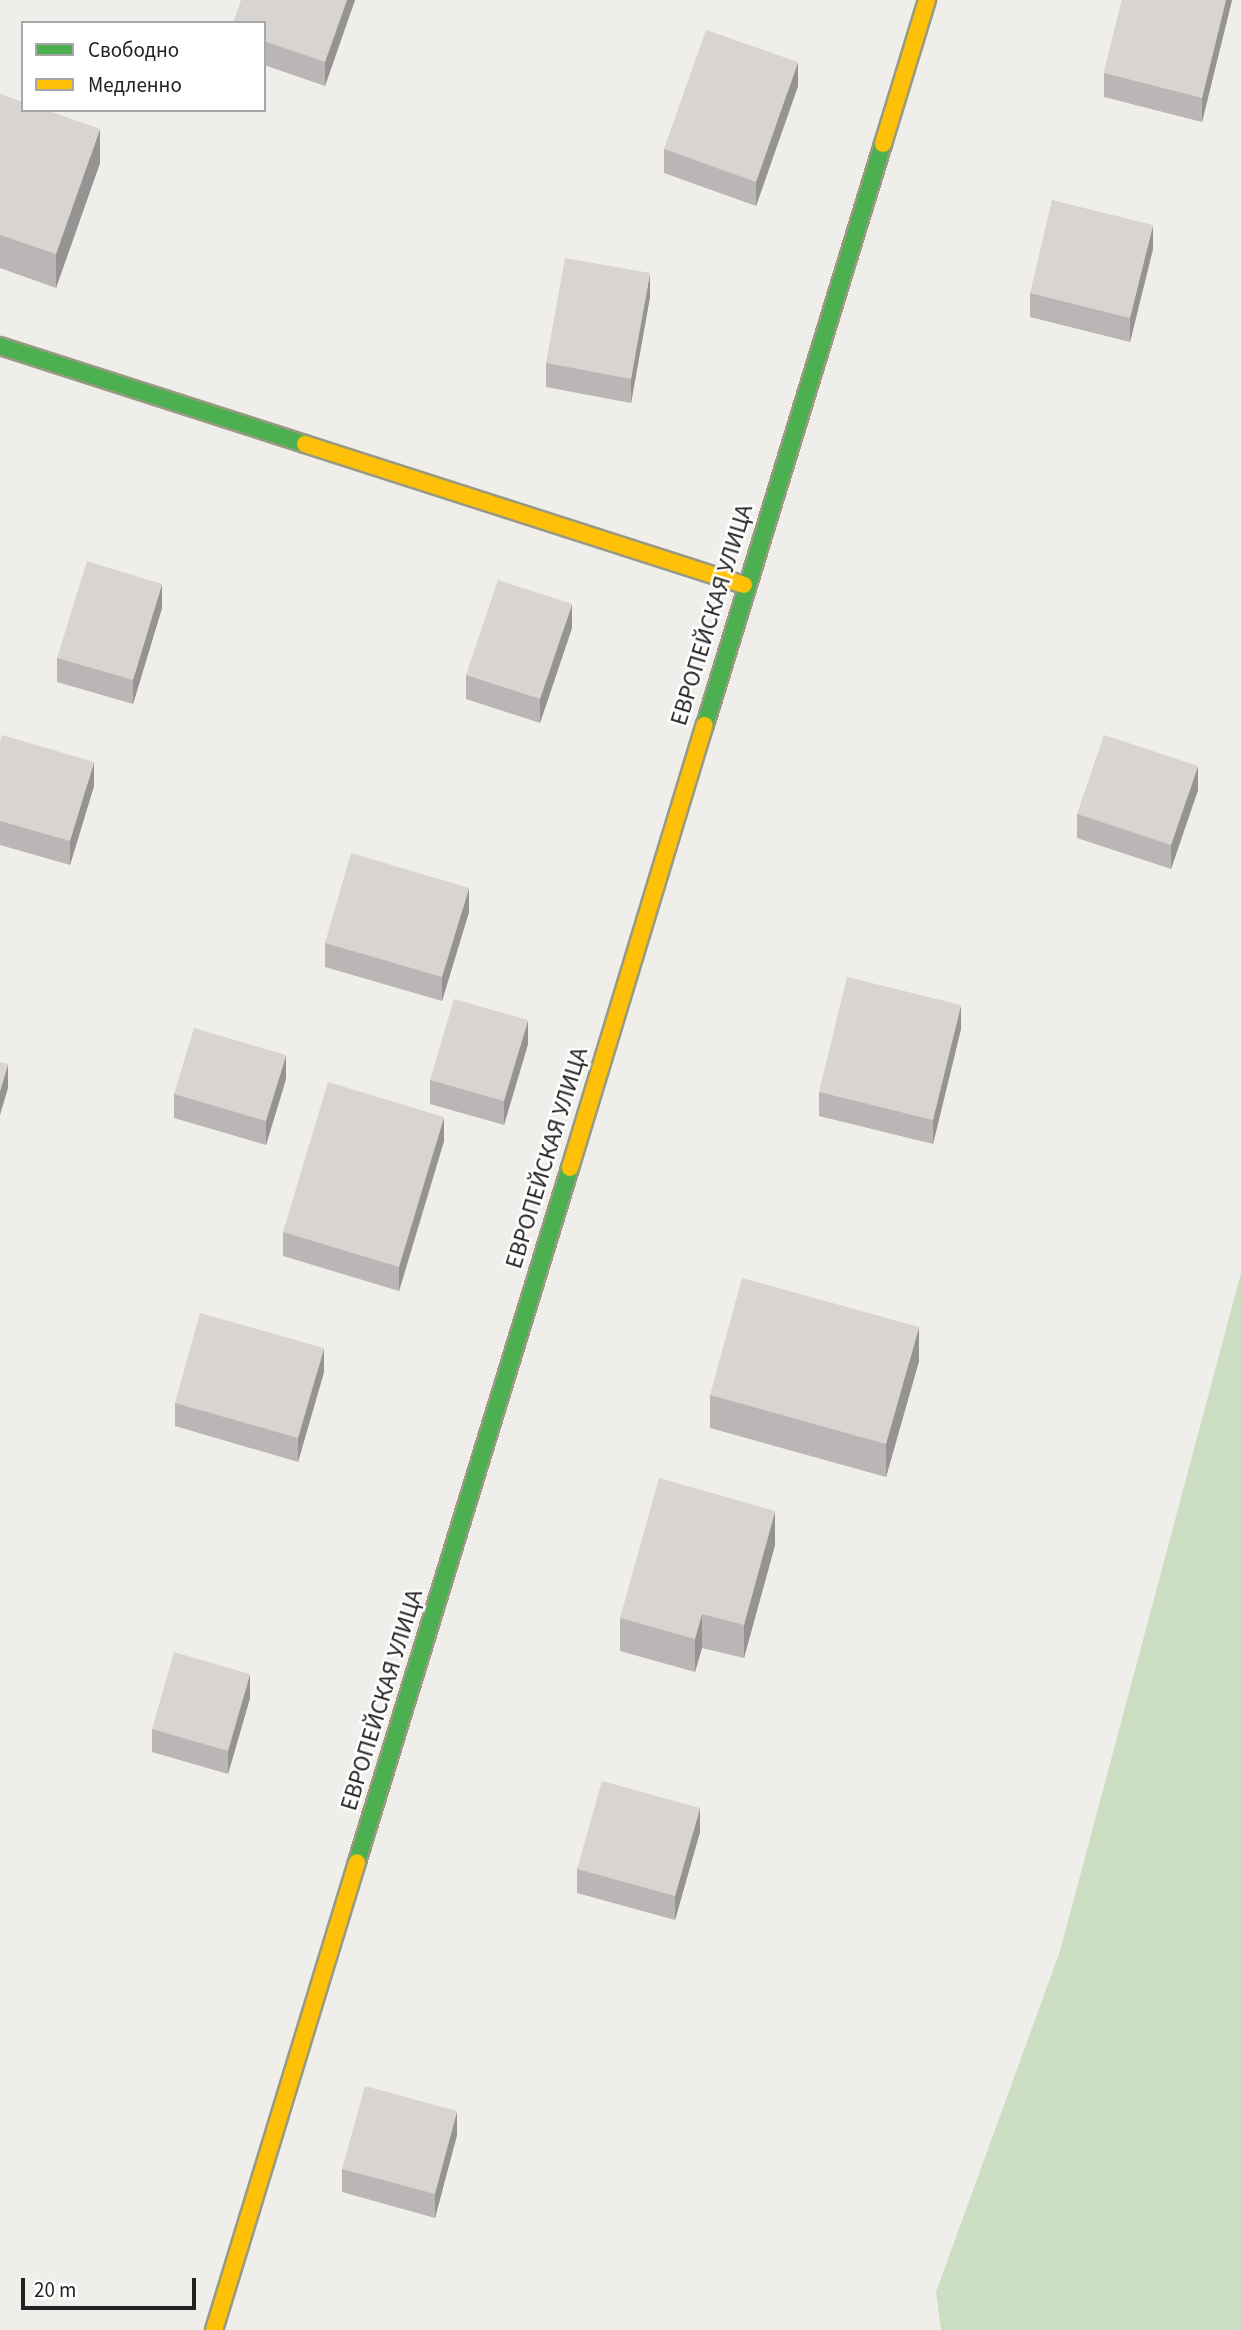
<!DOCTYPE html>
<html>
<head>
<meta charset="utf-8">
<style>
	body { margin:0 }
	#map { position:relative; width:1241px; height:2330px; overflow:hidden; background:#f0eeeb; font-family:"Source Sans 3",sans-serif }
	div>[style] { position:absolute }
	.forest>* { inset:0; background:#cbdec1 }
	.roads { filter:drop-shadow(2px 0 #999a82) drop-shadow(-2px 0 #999a82) drop-shadow(0 2px #999a82) drop-shadow(0 -2px #999a82) }
	.fast>* { height:16px; margin:-8px; padding:0 8px; transform-origin:8px; border-radius:8px; background:#4caf50 }
	.slow>* { height:16px; margin:-8px; padding:0 8px; transform-origin:8px; border-radius:8px; background:#ffc107 }
	.wall>* { inset:0; background:#b9b6b5 }
	.shaded-wall>* { inset:0; background:#969493 }
	.building>* { inset:0; background:#d7d4d2 }
	span { translate:-50% -50%; white-space:nowrap; text-align:center; line-height:1.15; -webkit-text-stroke:5px #fff; paint-order:stroke }
	.street-label { font-size:24px; color:#222 }
	.legend { position:absolute; left:21px; top:21px; width:245px; height:91px; box-sizing:border-box; background:#fff; border:2px solid #a7a7a7; margin:0; padding:9px 12px; list-style:none; font-size:21px; color:#222 }
	.legend li { display:flex; align-items:center; gap:14px; height:35px }
	.legend b { width:35px; border:2px solid #a7a7a7 }
	.scale { position:absolute; left:21px; top:2278px; width:175px; height:32px; box-sizing:border-box; border:4px solid #222; border-top:0; padding-left:9px; font-size:21px; line-height:24px; white-space:nowrap; color:#222; -webkit-text-stroke:5px #fff; paint-order:stroke }
</style>
</head>
<body>
<div id="map">
	<div class="forest">
		<div style="clip-path:polygon(1241px 1273px,1241px 2330px,941px 2330px,936px 2292px,1060px 1951px)"></div>
	</div>
	<div class="roads">
		<div class="fast">
			<div style="left:0;top:346px;width:320px;rotate:17.8deg"></div>
			<div style="left:705px;top:725px;width:608px;rotate:-72.97deg"></div>
			<div style="left:357px;top:1862px;width:726px;rotate:-72.94deg"></div>
		</div>
		<div class="slow">
			<div style="left:883px;top:144px;width:151px;rotate:-73deg"></div>
			<div style="left:305px;top:444px;width:461px;rotate:17.8deg"></div>
			<div style="left:570px;top:1168px;width:463px;rotate:-73.1deg"></div>
			<div style="left:214px;top:2330px;width:489px;rotate:-73deg"></div>
		</div>
	</div>
	<div class="wall">
		<div style="clip-path:polygon(241px 0,355px 0,325px 86px,264px 65px,264px 23px)"></div>
		<div style="clip-path:polygon(1122px 0,1232px 0,1202px 122px,1104px 97px,1104px 73px)"></div>
		<div style="clip-path:polygon(798px 86px,756px 206px,664px 173px,664px 149px)"></div>
		<div style="clip-path:polygon(0 94px,100px 163px,56px 288px,0 268px)"></div>
		<div style="clip-path:polygon(1153px 249px,1130px 342px,1030px 317px,1030px 293px)"></div>
		<div style="clip-path:polygon(650px 297px,631px 403px,546px 387px,546px 363px)"></div>
		<div style="clip-path:polygon(162px 608px,133px 704px,57px 682px,57px 658px)"></div>
		<div style="clip-path:polygon(572px 628px,540px 723px,466px 699px,466px 675px)"></div>
		<div style="clip-path:polygon(0 742px,94px 786px,70px 865px,0 845px)"></div>
		<div style="clip-path:polygon(1198px 790px,1171px 869px,1077px 838px,1077px 814px)"></div>
		<div style="clip-path:polygon(469px 912px,442px 1001px,325px 967px,325px 943px)"></div>
		<div style="clip-path:polygon(961px 1029px,933px 1144px,819px 1116px,819px 1092px)"></div>
		<div style="clip-path:polygon(528px 1044px,504px 1125px,430px 1104px,430px 1080px)"></div>
		<div style="clip-path:polygon(286px 1079px,266px 1145px,174px 1118px,174px 1094px)"></div>
		<div style="clip-path:polygon(444px 1141px,399px 1291px,283px 1256px,283px 1232px)"></div>
		<div style="clip-path:polygon(919px 1361px,886px 1477px,710px 1428px,710px 1395px)"></div>
		<div style="clip-path:polygon(324px 1372px,298px 1462px,175px 1426px,175px 1403px)"></div>
		<div style="clip-path:polygon(775px 1545px,744px 1658px,702px 1648px,695px 1672px,620px 1651px,620px 1618px)"></div>
		<div style="clip-path:polygon(250px 1698px,228px 1774px,152px 1752px,152px 1729px)"></div>
		<div style="clip-path:polygon(700px 1832px,675px 1920px,577px 1893px,577px 1869px)"></div>
		<div style="clip-path:polygon(457px 2135px,435px 2218px,342px 2192px,342px 2169px)"></div>
	</div>
	<div class="shaded-wall">
		<div style="clip-path:polygon(347px 0,355px 0,325px 86px,325px 62px)"></div>
		<div style="clip-path:polygon(1226px 0,1232px 0,1202px 122px,1202px 98px)"></div>
		<div style="clip-path:polygon(798px 62px,798px 86px,756px 206px,756px 182px)"></div>
		<div style="clip-path:polygon(100px 129px,100px 163px,56px 288px,56px 254px)"></div>
		<div style="clip-path:polygon(1153px 225px,1153px 249px,1130px 342px,1130px 318px)"></div>
		<div style="clip-path:polygon(650px 273px,650px 297px,631px 403px,631px 379px)"></div>
		<div style="clip-path:polygon(162px 584px,162px 608px,133px 704px,133px 680px)"></div>
		<div style="clip-path:polygon(572px 604px,572px 628px,540px 723px,540px 699px)"></div>
		<div style="clip-path:polygon(94px 762px,94px 786px,70px 865px,70px 841px)"></div>
		<div style="clip-path:polygon(1198px 766px,1198px 790px,1171px 869px,1171px 845px)"></div>
		<div style="clip-path:polygon(469px 888px,469px 912px,442px 1001px,442px 977px)"></div>
		<div style="clip-path:polygon(961px 1005px,961px 1029px,933px 1144px,933px 1120px)"></div>
		<div style="clip-path:polygon(528px 1020px,528px 1044px,504px 1125px,504px 1101px)"></div>
		<div style="clip-path:polygon(286px 1055px,286px 1079px,266px 1145px,266px 1121px)"></div>
		<div style="clip-path:polygon(8px 1064px,8px 1088px,0 1115px,0 1091px)"></div>
		<div style="clip-path:polygon(444px 1117px,444px 1141px,399px 1291px,399px 1267px)"></div>
		<div style="clip-path:polygon(919px 1327px,919px 1361px,886px 1477px,886px 1444px)"></div>
		<div style="clip-path:polygon(324px 1348px,324px 1372px,298px 1462px,298px 1438px)"></div>
		<div style="clip-path:polygon(775px 1511px,775px 1545px,744px 1658px,744px 1625px)"></div>
		<div style="clip-path:polygon(702px 1614px,702px 1648px,695px 1672px,695px 1639px)"></div>
		<div style="clip-path:polygon(250px 1674px,250px 1698px,228px 1774px,228px 1751px)"></div>
		<div style="clip-path:polygon(700px 1808px,700px 1832px,675px 1920px,675px 1896px)"></div>
		<div style="clip-path:polygon(457px 2111px,457px 2135px,435px 2218px,435px 2194px)"></div>
	</div>
	<div class="building">
		<div style="clip-path:polygon(241px 0,347px 0,325px 62px,264px 41px,264px 23px,233px 23px)"></div>
		<div style="clip-path:polygon(1122px 0,1226px 0,1202px 98px,1104px 73px)"></div>
		<div style="clip-path:polygon(706px 30px,798px 62px,756px 182px,664px 149px)"></div>
		<div style="clip-path:polygon(0 94px,23px 102px,23px 110px,46px 110px,100px 129px,56px 254px,0 235px)"></div>
		<div style="clip-path:polygon(1052px 200px,1153px 225px,1130px 318px,1030px 293px)"></div>
		<div style="clip-path:polygon(565px 258px,650px 273px,631px 379px,546px 363px)"></div>
		<div style="clip-path:polygon(87px 561px,162px 584px,133px 680px,57px 658px)"></div>
		<div style="clip-path:polygon(498px 580px,572px 604px,540px 699px,466px 675px)"></div>
		<div style="clip-path:polygon(2px 735px,94px 762px,70px 841px,0 821px,0 742px)"></div>
		<div style="clip-path:polygon(1104px 735px,1198px 766px,1171px 845px,1077px 814px)"></div>
		<div style="clip-path:polygon(351px 853px,469px 888px,442px 977px,325px 943px)"></div>
		<div style="clip-path:polygon(847px 977px,961px 1005px,933px 1120px,819px 1092px)"></div>
		<div style="clip-path:polygon(454px 999px,528px 1020px,504px 1101px,430px 1080px)"></div>
		<div style="clip-path:polygon(194px 1028px,286px 1055px,266px 1121px,174px 1094px)"></div>
		<div style="clip-path:polygon(0 1062px,8px 1064px,0 1091px)"></div>
		<div style="clip-path:polygon(328px 1082px,444px 1117px,399px 1267px,283px 1232px)"></div>
		<div style="clip-path:polygon(742px 1278px,919px 1327px,886px 1444px,710px 1395px)"></div>
		<div style="clip-path:polygon(200px 1313px,324px 1348px,298px 1438px,175px 1403px)"></div>
		<div style="clip-path:polygon(659px 1478px,775px 1511px,744px 1625px,702px 1614px,695px 1639px,620px 1618px)"></div>
		<div style="clip-path:polygon(174px 1652px,250px 1674px,228px 1751px,152px 1729px)"></div>
		<div style="clip-path:polygon(602px 1781px,700px 1808px,675px 1896px,577px 1869px)"></div>
		<div style="clip-path:polygon(365px 2086px,457px 2111px,435px 2194px,342px 2169px)"></div>
	</div>
	<div class="street-label">
		<span style="left:712px;top:615px;rotate:-73deg">ЕВРОПЕЙСКАЯ УЛИЦА</span>
		<span style="left:547px;top:1158px;rotate:-73deg">ЕВРОПЕЙСКАЯ УЛИЦА</span>
		<span style="left:382px;top:1700px;rotate:-73deg">ЕВРОПЕЙСКАЯ УЛИЦА</span>
	</div>
	<ul class="legend">
	<li><b style="height:9px;background:#4caf50"></b>Свободно</li>
	<li><b style="height:9px;background:#ffc107"></b>Медленно</li>
	</ul>
	<div class="scale">20 m</div>
</div>
</body>
</html>
